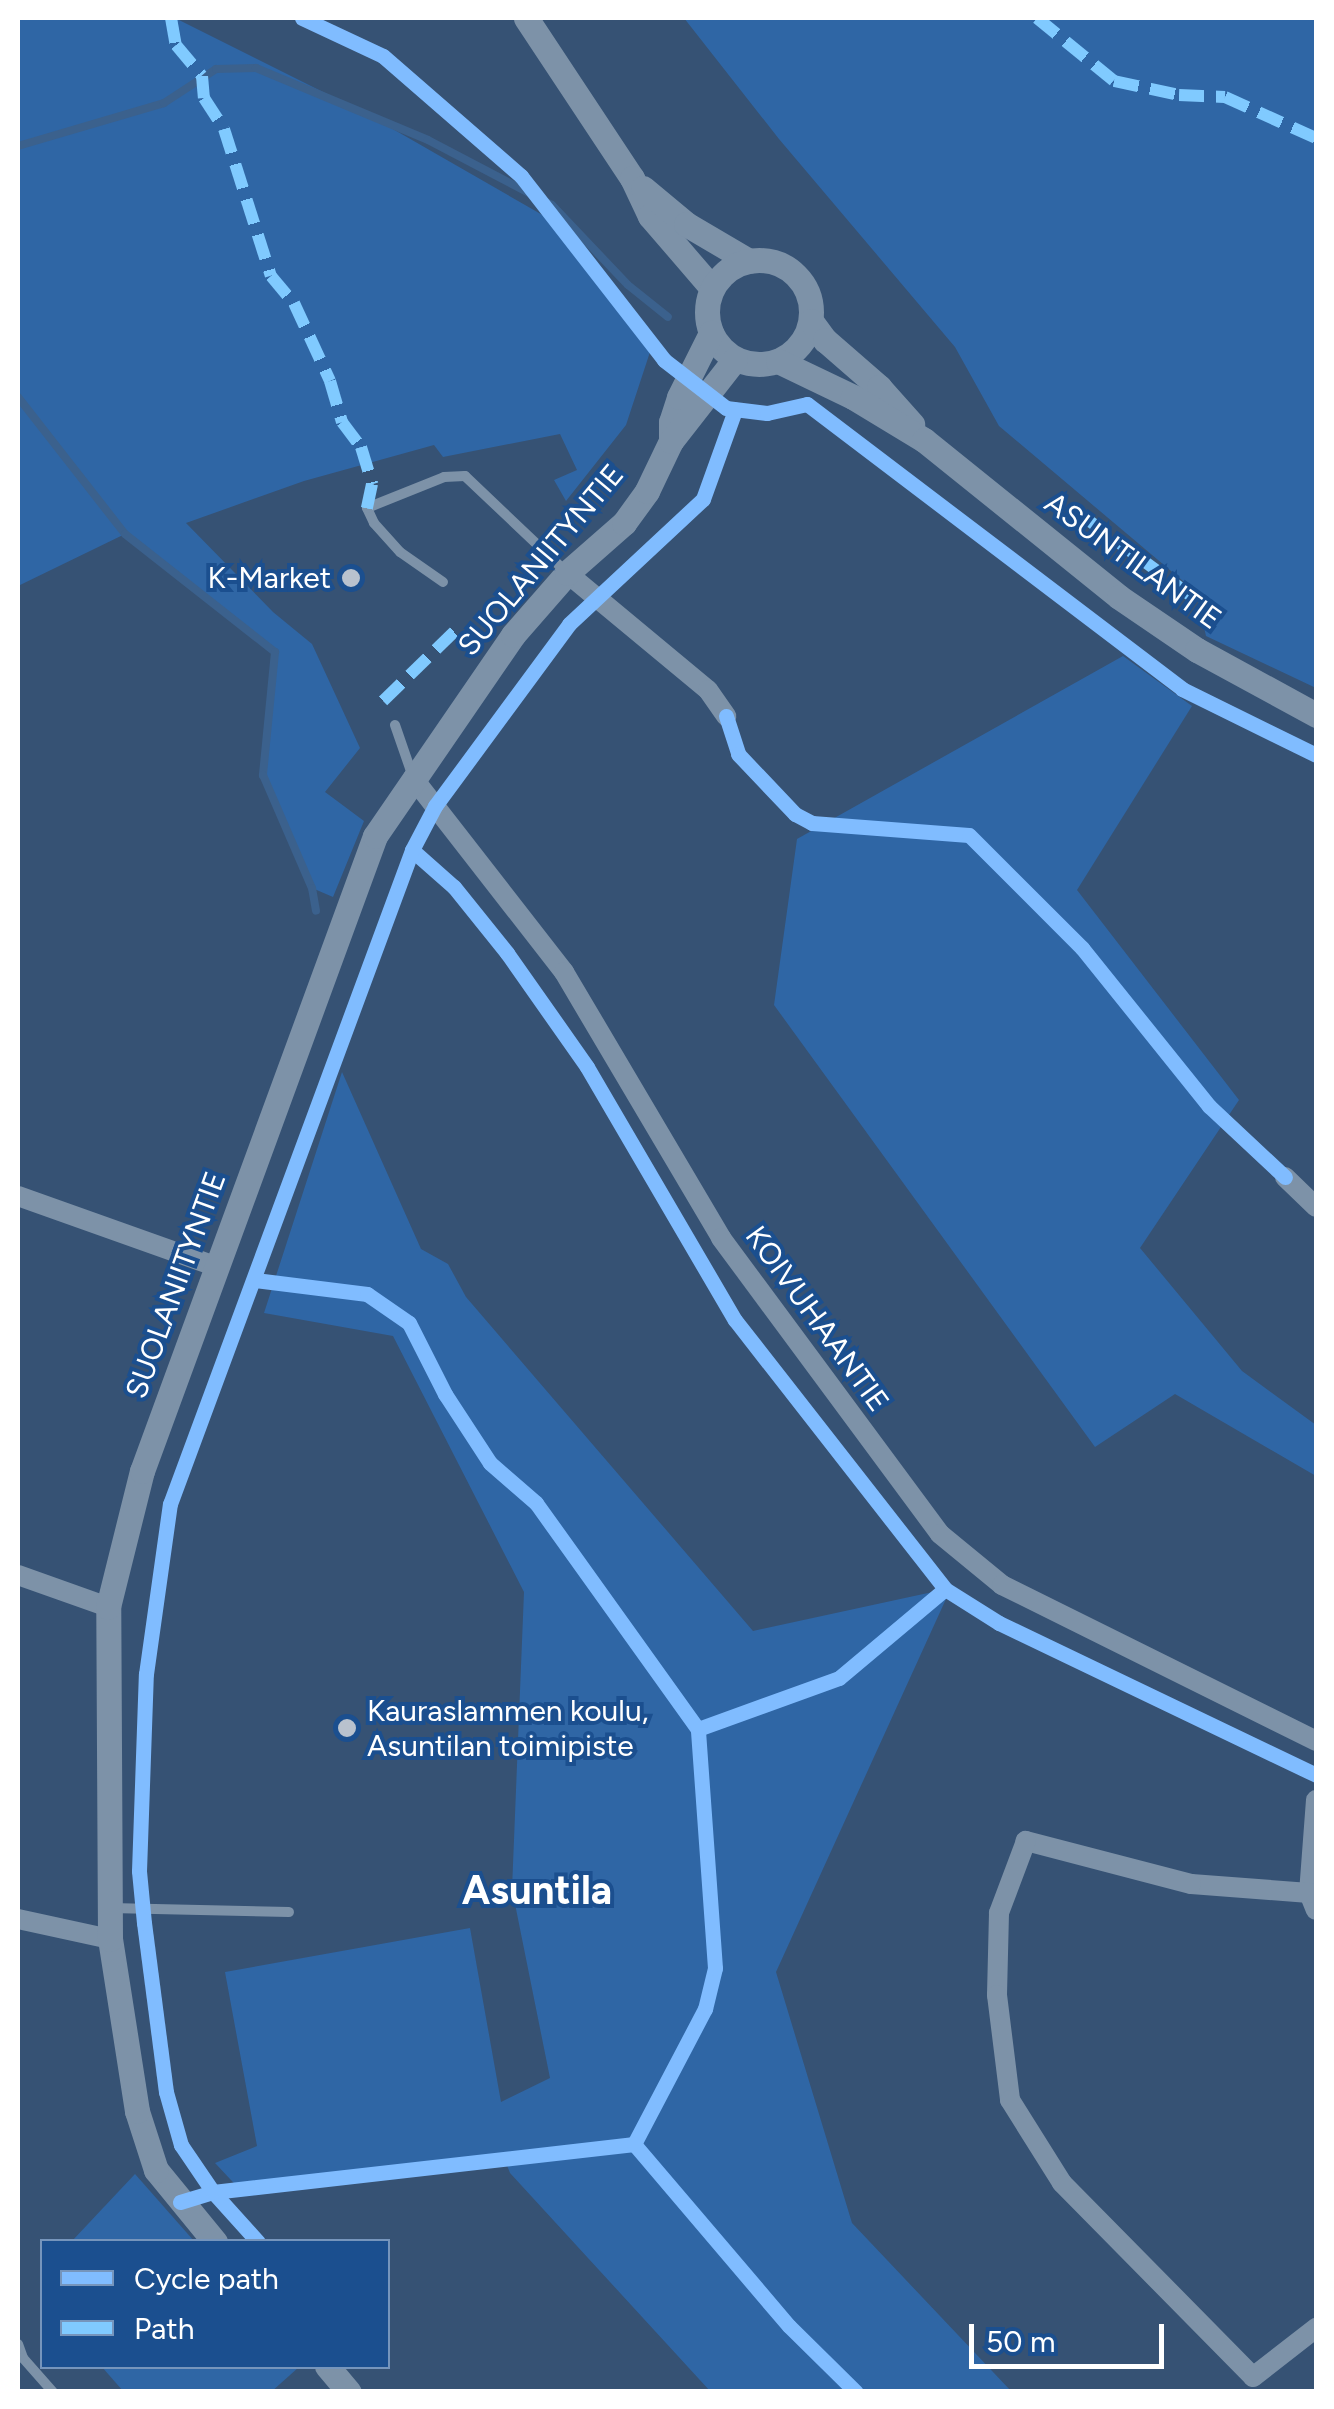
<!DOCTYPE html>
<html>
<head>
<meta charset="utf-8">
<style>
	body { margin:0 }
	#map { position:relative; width:1334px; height:2409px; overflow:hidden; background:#365274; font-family:Figtree,sans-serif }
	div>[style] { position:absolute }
	.green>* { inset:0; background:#2f66a5 }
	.stream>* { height:8px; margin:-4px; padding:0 4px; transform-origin:4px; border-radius:4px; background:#3b618d }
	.service>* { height:10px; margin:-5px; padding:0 5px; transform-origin:5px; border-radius:5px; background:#7d92a8 }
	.minor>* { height:20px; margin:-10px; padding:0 10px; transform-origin:10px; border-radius:10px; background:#7d92a8 }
	.tertiary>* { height:25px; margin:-12.5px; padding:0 12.5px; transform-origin:12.5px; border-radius:12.5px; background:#7d92a8 }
	.tertiary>.ring { margin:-12.5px; padding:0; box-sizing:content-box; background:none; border:25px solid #7d92a8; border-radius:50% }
	.quiet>* { height:12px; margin-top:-6px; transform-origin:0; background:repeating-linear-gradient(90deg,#80caff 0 25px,transparent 0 37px) }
	.cycleway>* { height:15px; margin:-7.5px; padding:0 7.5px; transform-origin:7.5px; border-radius:7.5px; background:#80bcff }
	.dots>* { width:28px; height:28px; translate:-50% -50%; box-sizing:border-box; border:5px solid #1b4f8f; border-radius:50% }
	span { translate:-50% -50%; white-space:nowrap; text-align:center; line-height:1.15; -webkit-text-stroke:8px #1b4f8f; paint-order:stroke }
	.street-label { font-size:30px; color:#fff }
	.poi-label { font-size:30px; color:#fff }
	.right { translate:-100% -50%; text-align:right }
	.left { translate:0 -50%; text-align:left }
	.district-label { font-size:40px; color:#fff; font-weight:700 }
	.frame { position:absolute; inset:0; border:20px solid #fff; pointer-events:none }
	.legend { position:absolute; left:40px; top:2239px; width:350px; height:130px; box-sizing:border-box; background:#1b4f8f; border:2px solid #7695bc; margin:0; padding:12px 18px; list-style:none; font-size:30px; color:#fff }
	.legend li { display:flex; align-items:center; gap:20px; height:50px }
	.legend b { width:50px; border:2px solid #7695bc }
	.scale { position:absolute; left:969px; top:2324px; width:195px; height:45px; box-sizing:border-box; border:5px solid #fff; border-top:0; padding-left:12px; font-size:30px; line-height:35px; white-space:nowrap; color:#fff; -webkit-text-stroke:8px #1b4f8f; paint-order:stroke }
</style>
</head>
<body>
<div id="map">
	<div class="green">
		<div style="clip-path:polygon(18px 18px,175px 18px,365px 113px,546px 217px,650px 352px,626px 425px,566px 501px,554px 480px,577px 470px,560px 434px,443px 457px,434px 445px,304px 481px,186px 523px,273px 612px,312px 644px,360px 748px,325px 792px,364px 821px,333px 897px,312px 888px,263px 775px,275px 652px,125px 534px,18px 586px)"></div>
		<div style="clip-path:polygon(684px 18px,1316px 18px,1316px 688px,1206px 636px,1196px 592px,999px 426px,955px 347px,779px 139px)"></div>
		<div style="clip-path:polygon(1123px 656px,1192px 706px,1077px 890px,1239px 1100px,1140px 1248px,1242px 1371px,1316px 1425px,1316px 1476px,1175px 1394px,1095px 1447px,774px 1005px,797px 839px)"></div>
		<div style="clip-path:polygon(342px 1072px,421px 1249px,448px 1264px,466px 1297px,753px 1631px,951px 1588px,776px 1972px,852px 2223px,1011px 2391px,710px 2391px,510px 2173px,506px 2163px,246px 2196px,215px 2163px,257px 2146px,225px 1972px,470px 1928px,501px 2102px,550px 2078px,512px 1889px,524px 1592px,393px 1336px,264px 1313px)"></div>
		<div style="clip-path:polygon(135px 2174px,194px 2241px,72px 2241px)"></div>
		<div style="clip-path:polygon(102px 2367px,299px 2367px,271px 2392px,123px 2391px)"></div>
	</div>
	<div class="stream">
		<div style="left:18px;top:146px;width:152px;rotate:-16.4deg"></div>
		<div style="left:164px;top:103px;width:62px;rotate:-33.2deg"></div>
		<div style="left:216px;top:69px;width:40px;rotate:-1.4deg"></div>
		<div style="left:256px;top:68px;width:186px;rotate:22.7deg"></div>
		<div style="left:428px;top:140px;width:140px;rotate:27.7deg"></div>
		<div style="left:552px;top:205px;width:110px;rotate:46.5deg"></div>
		<div style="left:628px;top:285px;width:51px;rotate:38.7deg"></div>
		<div style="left:18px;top:397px;width:174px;rotate:52deg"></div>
		<div style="left:125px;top:534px;width:191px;rotate:38.2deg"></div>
		<div style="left:275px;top:652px;width:124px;rotate:95.6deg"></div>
		<div style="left:263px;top:775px;width:123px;rotate:66.6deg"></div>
		<div style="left:312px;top:888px;width:23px;rotate:80deg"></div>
	</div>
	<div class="service">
		<div style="left:443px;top:582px;width:52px;rotate:-145.1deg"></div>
		<div style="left:400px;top:552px;width:39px;rotate:-132deg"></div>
		<div style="left:374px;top:523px;width:17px;rotate:-115deg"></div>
		<div style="left:367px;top:508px;width:83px;rotate:-21.9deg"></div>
		<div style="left:444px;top:477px;width:21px;rotate:-3deg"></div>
		<div style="left:465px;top:476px;width:139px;rotate:43.5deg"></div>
		<div style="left:395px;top:725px;width:55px;rotate:70.9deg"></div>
		<div style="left:110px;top:1908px;width:179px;rotate:1.3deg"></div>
		<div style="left:18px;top:2344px;width:15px;rotate:70deg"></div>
		<div style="left:23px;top:2358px;width:45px;rotate:48.6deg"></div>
	</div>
	<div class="minor">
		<div style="left:567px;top:573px;width:183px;rotate:39.7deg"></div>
		<div style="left:708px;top:690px;width:32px;rotate:55deg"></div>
		<div style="left:413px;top:778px;width:246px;rotate:52.1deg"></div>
		<div style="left:564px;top:972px;width:309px;rotate:59.4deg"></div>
		<div style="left:721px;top:1238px;width:368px;rotate:53.5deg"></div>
		<div style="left:940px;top:1534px;width:80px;rotate:39.4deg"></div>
		<div style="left:1002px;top:1585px;width:351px;rotate:26.4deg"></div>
		<div style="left:1285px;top:1177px;width:43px;rotate:44.1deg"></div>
		<div style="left:18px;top:1196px;width:211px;rotate:19.6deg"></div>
		<div style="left:18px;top:1575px;width:96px;rotate:19.6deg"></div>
		<div style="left:1316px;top:1800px;width:93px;rotate:94.3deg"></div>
		<div style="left:1309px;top:1893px;width:18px;rotate:68deg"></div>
		<div style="left:1309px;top:1893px;width:118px;rotate:-175.6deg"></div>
		<div style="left:1191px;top:1884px;width:171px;rotate:-165.4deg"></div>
		<div style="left:1026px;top:1841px;width:77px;rotate:110.6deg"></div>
		<div style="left:999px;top:1913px;width:82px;rotate:91.4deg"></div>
		<div style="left:997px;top:1995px;width:106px;rotate:82.9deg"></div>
		<div style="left:1010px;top:2100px;width:98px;rotate:57.9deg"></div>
		<div style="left:1062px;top:2183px;width:272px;rotate:45.4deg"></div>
		<div style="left:1253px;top:2377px;width:80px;rotate:-37.9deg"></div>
		<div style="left:18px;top:1919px;width:94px;rotate:12.3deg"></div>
	</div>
	<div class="tertiary">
		<div style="left:526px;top:18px;width:192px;rotate:56.5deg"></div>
		<div style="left:632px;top:178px;width:42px;rotate:64.7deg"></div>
		<div style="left:650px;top:216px;width:95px;rotate:49.3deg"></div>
		<div style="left:643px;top:188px;width:56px;rotate:39.9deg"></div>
		<div style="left:686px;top:224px;width:73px;rotate:30.4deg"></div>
		<div class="ring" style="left:707px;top:260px;width:79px;height:79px"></div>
		<div style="left:811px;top:321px;width:24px;rotate:54deg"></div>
		<div style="left:825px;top:340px;width:72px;rotate:41deg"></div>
		<div style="left:879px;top:387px;width:50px;rotate:48.3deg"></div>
		<div style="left:778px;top:361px;width:83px;rotate:25.6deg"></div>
		<div style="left:853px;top:397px;width:83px;rotate:31.2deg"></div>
		<div style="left:924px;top:440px;width:250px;rotate:38.8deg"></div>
		<div style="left:1119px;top:597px;width:94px;rotate:34.2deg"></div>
		<div style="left:1197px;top:650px;width:136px;rotate:28.6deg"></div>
		<div style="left:671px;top:441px;width:19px;rotate:-90deg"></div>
		<div style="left:671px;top:422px;width:26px;rotate:-72deg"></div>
		<div style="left:679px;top:397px;width:72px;rotate:-63.4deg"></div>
		<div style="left:215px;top:2242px;width:93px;rotate:-129.3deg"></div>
		<div style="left:156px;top:2170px;width:62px;rotate:-107.9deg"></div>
		<div style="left:137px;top:2111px;width:174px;rotate:-98.9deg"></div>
		<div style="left:110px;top:1939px;width:332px;rotate:-90.3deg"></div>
		<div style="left:108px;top:1607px;width:140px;rotate:-76deg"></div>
		<div style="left:142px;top:1471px;width:676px;rotate:-69.85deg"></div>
		<div style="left:375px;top:836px;width:244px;rotate:-55.5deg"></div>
		<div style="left:513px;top:635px;width:82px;rotate:-48.9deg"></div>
		<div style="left:567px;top:573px;width:76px;rotate:-41.3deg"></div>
		<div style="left:624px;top:523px;width:39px;rotate:-54deg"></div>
		<div style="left:647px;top:491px;width:55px;rotate:-64.4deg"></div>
		<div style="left:671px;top:441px;width:104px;rotate:-52deg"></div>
		<div style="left:327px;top:2366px;width:34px;rotate:50deg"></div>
	</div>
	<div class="quiet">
		<div style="left:171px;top:18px;width:27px;rotate:80deg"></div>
		<div style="left:176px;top:45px;width:40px;rotate:50deg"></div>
		<div style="left:202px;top:76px;width:22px;rotate:85deg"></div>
		<div style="left:204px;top:98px;width:37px;rotate:57deg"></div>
		<div style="left:224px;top:129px;width:154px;rotate:72.3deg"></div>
		<div style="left:271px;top:276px;width:35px;rotate:50deg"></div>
		<div style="left:294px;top:303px;width:86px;rotate:65.2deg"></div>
		<div style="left:330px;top:381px;width:43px;rotate:73.7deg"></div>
		<div style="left:342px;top:422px;width:31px;rotate:53deg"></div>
		<div style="left:361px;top:447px;width:39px;rotate:73deg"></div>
		<div style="left:372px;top:484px;width:25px;rotate:102deg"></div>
		<div style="left:1037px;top:18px;width:99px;rotate:39.3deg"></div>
		<div style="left:1114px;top:81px;width:66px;rotate:12.2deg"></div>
		<div style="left:1179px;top:95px;width:46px;rotate:2.5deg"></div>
		<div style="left:1225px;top:97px;width:100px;rotate:24.3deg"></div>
		<div style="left:1084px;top:517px;width:152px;rotate:36.4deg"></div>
		<div style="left:383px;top:701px;width:100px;rotate:-44.2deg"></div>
	</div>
	<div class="cycleway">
		<div style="left:302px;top:18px;width:89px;rotate:25.1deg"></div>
		<div style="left:383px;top:56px;width:183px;rotate:41deg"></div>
		<div style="left:521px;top:176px;width:233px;rotate:52.1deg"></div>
		<div style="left:664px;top:360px;width:78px;rotate:37.7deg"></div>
		<div style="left:726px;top:408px;width:41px;rotate:7deg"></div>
		<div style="left:767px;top:413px;width:41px;rotate:-12.7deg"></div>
		<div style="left:807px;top:404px;width:471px;rotate:37.2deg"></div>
		<div style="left:1182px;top:689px;width:149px;rotate:26.2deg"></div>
		<div style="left:726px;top:716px;width:40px;rotate:72deg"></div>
		<div style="left:738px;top:754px;width:83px;rotate:46.5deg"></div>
		<div style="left:795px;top:814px;width:19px;rotate:28deg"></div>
		<div style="left:812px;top:823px;width:157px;rotate:4.4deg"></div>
		<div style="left:969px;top:835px;width:160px;rotate:45deg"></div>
		<div style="left:1082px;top:948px;width:203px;rotate:51.2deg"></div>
		<div style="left:1209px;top:1106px;width:104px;rotate:43.1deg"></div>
		<div style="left:412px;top:850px;width:56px;rotate:41.4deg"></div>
		<div style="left:454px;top:887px;width:85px;rotate:51.2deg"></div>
		<div style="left:507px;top:953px;width:139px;rotate:54.9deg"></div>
		<div style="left:587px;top:1067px;width:293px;rotate:59.7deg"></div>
		<div style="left:735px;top:1320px;width:341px;rotate:52deg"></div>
		<div style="left:945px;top:1589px;width:64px;rotate:32.2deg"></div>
		<div style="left:999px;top:1623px;width:352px;rotate:25.6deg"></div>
		<div style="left:255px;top:1280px;width:113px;rotate:7.1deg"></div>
		<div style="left:367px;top:1294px;width:51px;rotate:34.6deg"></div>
		<div style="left:409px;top:1323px;width:80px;rotate:63.1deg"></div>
		<div style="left:445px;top:1394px;width:82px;rotate:56.9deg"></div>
		<div style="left:490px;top:1463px;width:61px;rotate:41deg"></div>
		<div style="left:536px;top:1503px;width:278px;rotate:54.4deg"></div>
		<div style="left:634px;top:2144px;width:153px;rotate:-62.3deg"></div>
		<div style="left:705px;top:2009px;width:42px;rotate:-76.3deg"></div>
		<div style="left:715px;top:1968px;width:240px;rotate:-94.1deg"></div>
		<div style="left:698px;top:1729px;width:150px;rotate:-19.9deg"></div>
		<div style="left:839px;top:1678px;width:138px;rotate:-40deg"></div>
		<div style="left:180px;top:2202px;width:34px;rotate:-17deg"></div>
		<div style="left:213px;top:2192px;width:424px;rotate:-6.5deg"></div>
		<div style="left:634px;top:2144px;width:239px;rotate:49.6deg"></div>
		<div style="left:789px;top:2326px;width:94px;rotate:44.6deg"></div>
		<div style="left:258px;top:2242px;width:67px;rotate:-132deg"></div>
		<div style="left:213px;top:2192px;width:57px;rotate:-124.2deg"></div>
		<div style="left:181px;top:2145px;width:55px;rotate:-105.8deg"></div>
		<div style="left:166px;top:2092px;width:170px;rotate:-97.4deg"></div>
		<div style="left:144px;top:1923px;width:52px;rotate:-95.5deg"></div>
		<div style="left:139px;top:1871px;width:197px;rotate:-88deg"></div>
		<div style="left:146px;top:1674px;width:172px;rotate:-82deg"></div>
		<div style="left:170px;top:1504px;width:697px;rotate:-69.69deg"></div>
		<div style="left:412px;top:850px;width:50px;rotate:-62.4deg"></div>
		<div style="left:435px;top:806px;width:226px;rotate:-53.6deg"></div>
		<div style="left:569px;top:624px;width:183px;rotate:-43deg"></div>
		<div style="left:703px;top:499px;width:95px;rotate:-70.2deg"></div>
	</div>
	<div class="dots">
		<div style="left:351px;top:578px;background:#b9c2ce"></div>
		<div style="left:347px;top:1728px;background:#b9c2ce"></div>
	</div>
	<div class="street-label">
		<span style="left:541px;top:560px;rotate:-50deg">SUOLANIITYNTIE</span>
		<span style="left:1133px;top:561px;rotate:36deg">ASUNTILANTIE</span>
		<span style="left:176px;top:1285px;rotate:-70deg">SUOLANIITYNTIE</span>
		<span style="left:817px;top:1319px;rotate:54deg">KOIVUHAANTIE</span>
	</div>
	<div class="poi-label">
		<span class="right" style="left:331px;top:578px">K-Market</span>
		<span class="left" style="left:367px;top:1728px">Kauraslammen koulu,<br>Asuntilan toimipiste</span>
	</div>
	<div class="district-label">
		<span style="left:537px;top:1890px">Asuntila</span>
	</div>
	<div class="frame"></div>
	<ul class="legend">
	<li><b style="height:12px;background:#80bcff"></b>Cycle path</li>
	<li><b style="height:12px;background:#80caff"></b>Path</li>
	</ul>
	<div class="scale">50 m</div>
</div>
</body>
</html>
